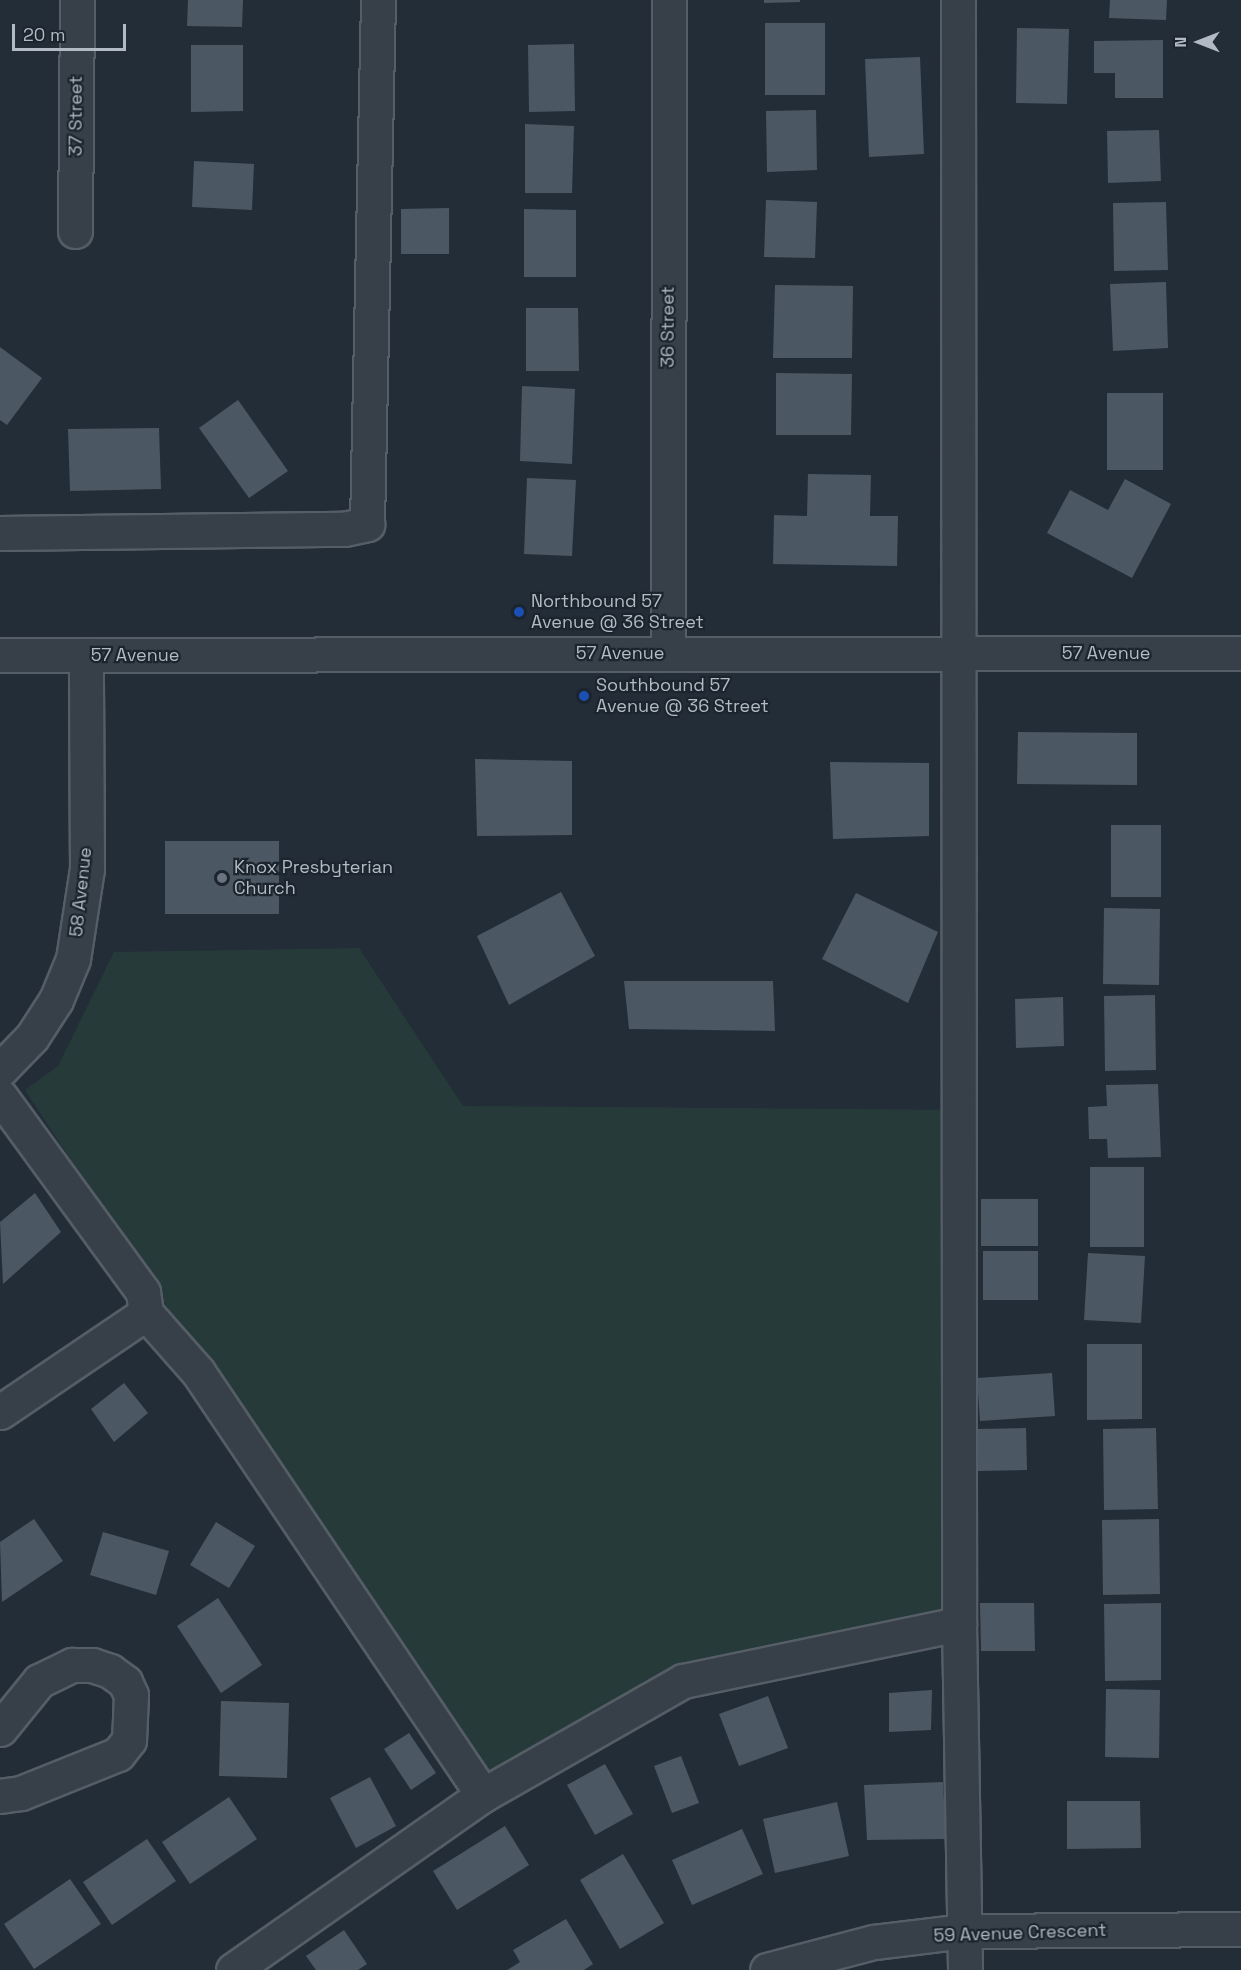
<!DOCTYPE html>
<html>
<head>
<meta charset="utf-8">
<style>
	body { margin:0 }
	#map { position:relative; width:1241px; height:1970px; overflow:hidden; background:#232d38; font-family:"Space Grotesk",sans-serif }
	div>[style] { position:absolute }
	.green>* { inset:0; background:#263a3a }
	.building>* { inset:0; background:#4c5764 }
	.roads { filter:drop-shadow(2px 0 #555d66) drop-shadow(-2px 0 #555d66) drop-shadow(0 2px #555d66) drop-shadow(0 -2px #555d66) }
	.minor>* { height:33px; margin:-16.5px; padding:0 16.5px; transform-origin:16.5px; border-radius:16.5px; background:#373f49 }
	.dots>* { width:16px; height:16px; translate:-50% -50%; box-sizing:border-box; border:3px solid #1c242d; border-radius:50% }
	span { translate:-50% -50%; white-space:nowrap; text-align:center; line-height:1.15; -webkit-text-stroke:4.5px #1c242d; paint-order:stroke }
	.street-label { font-size:18px; color:#b2bac5 }
	.poi-label { font-size:18px; color:#b2bac5 }
	.left { translate:0 -50%; text-align:left }
	.north { position:absolute; left:1169px; top:12px; width:60px; height:60px; -webkit-text-stroke:4px #1c242d; paint-order:stroke; rotate:270deg; font-size:16px; font-weight:700; line-height:24px; text-align:center; color:#b2bac5 }
	.north::after { content:''; display:block; margin:auto; width:21px; height:27px; background:#b2bac5; clip-path:polygon(50% 0,100% 100%,50% 72%,0 100%) }
	.scale { position:absolute; left:12px; top:24px; width:114px; height:27px; box-sizing:border-box; border:3px solid #b2bac5; border-top:0; padding-left:8px; font-size:18px; line-height:21px; white-space:nowrap; color:#b2bac5; -webkit-text-stroke:4px #1c242d; paint-order:stroke }
</style>
</head>
<body>
<div id="map">
	<div class="green">
		<div style="clip-path:polygon(359px 948px,463px 1106px,975px 1110px,946px 1640px,746px 1670px,488px 1799px,25px 1090px,58px 1066px,114px 952px)"></div>
	</div>
	<div class="building">
		<div style="clip-path:polygon(188px 0,243px 0,242px 27px,187px 26px)"></div>
		<div style="clip-path:polygon(764px 0,800px 0,800px 2px,764px 3px)"></div>
		<div style="clip-path:polygon(1110px 0,1167px 0,1166px 20px,1109px 18px)"></div>
		<div style="clip-path:polygon(765px 23px,825px 23px,825px 95px,765px 95px)"></div>
		<div style="clip-path:polygon(1017px 28px,1069px 29px,1067px 104px,1016px 103px)"></div>
		<div style="clip-path:polygon(1163px 40px,1163px 98px,1115px 98px,1115px 73px,1094px 73px,1094px 41px)"></div>
		<div style="clip-path:polygon(574px 44px,575px 111px,529px 112px,528px 45px)"></div>
		<div style="clip-path:polygon(191px 45px,243px 45px,243px 111px,191px 112px)"></div>
		<div style="clip-path:polygon(920px 57px,924px 154px,869px 157px,865px 59px)"></div>
		<div style="clip-path:polygon(816px 110px,817px 170px,767px 172px,766px 111px)"></div>
		<div style="clip-path:polygon(525px 124px,574px 126px,572px 193px,525px 193px)"></div>
		<div style="clip-path:polygon(1159px 130px,1161px 181px,1108px 183px,1107px 131px)"></div>
		<div style="clip-path:polygon(194px 161px,254px 164px,252px 210px,192px 207px)"></div>
		<div style="clip-path:polygon(766px 200px,817px 202px,815px 258px,764px 257px)"></div>
		<div style="clip-path:polygon(1166px 202px,1168px 270px,1114px 271px,1113px 203px)"></div>
		<div style="clip-path:polygon(449px 208px,449px 254px,401px 254px,401px 209px)"></div>
		<div style="clip-path:polygon(524px 209px,576px 210px,576px 277px,524px 277px)"></div>
		<div style="clip-path:polygon(1166px 282px,1168px 348px,1113px 351px,1110px 284px)"></div>
		<div style="clip-path:polygon(775px 285px,853px 286px,852px 358px,773px 358px)"></div>
		<div style="clip-path:polygon(526px 308px,578px 308px,579px 371px,526px 371px)"></div>
		<div style="clip-path:polygon(0 347px,42px 378px,7px 425px,0 420px)"></div>
		<div style="clip-path:polygon(776px 373px,852px 374px,851px 435px,776px 435px)"></div>
		<div style="clip-path:polygon(522px 386px,575px 389px,572px 464px,520px 461px)"></div>
		<div style="clip-path:polygon(1107px 393px,1163px 393px,1163px 470px,1107px 470px)"></div>
		<div style="clip-path:polygon(238px 400px,288px 471px,249px 498px,199px 428px)"></div>
		<div style="clip-path:polygon(159px 428px,161px 489px,70px 491px,68px 429px)"></div>
		<div style="clip-path:polygon(808px 474px,871px 475px,870px 516px,898px 516px,897px 566px,773px 564px,774px 515px,807px 516px)"></div>
		<div style="clip-path:polygon(527px 478px,576px 480px,572px 556px,524px 554px)"></div>
		<div style="clip-path:polygon(1125px 479px,1171px 504px,1132px 578px,1047px 533px,1070px 490px,1108px 510px)"></div>
		<div style="clip-path:polygon(1018px 732px,1137px 733px,1137px 785px,1017px 784px)"></div>
		<div style="clip-path:polygon(475px 759px,572px 761px,572px 835px,477px 836px)"></div>
		<div style="clip-path:polygon(830px 762px,929px 763px,929px 836px,833px 839px)"></div>
		<div style="clip-path:polygon(1111px 825px,1161px 825px,1161px 897px,1111px 897px)"></div>
		<div style="clip-path:polygon(165px 841px,279px 841px,279px 914px,165px 914px)"></div>
		<div style="clip-path:polygon(561px 892px,595px 956px,509px 1005px,477px 936px)"></div>
		<div style="clip-path:polygon(856px 893px,938px 932px,908px 1003px,822px 959px)"></div>
		<div style="clip-path:polygon(1104px 908px,1160px 909px,1159px 985px,1103px 984px)"></div>
		<div style="clip-path:polygon(624px 981px,773px 981px,775px 1031px,629px 1029px)"></div>
		<div style="clip-path:polygon(1155px 995px,1156px 1070px,1105px 1071px,1104px 996px)"></div>
		<div style="clip-path:polygon(1063px 997px,1064px 1046px,1016px 1048px,1015px 999px)"></div>
		<div style="clip-path:polygon(1158px 1084px,1161px 1157px,1108px 1158px,1107px 1139px,1089px 1139px,1088px 1107px,1107px 1106px,1106px 1085px)"></div>
		<div style="clip-path:polygon(1090px 1167px,1144px 1167px,1144px 1247px,1090px 1247px)"></div>
		<div style="clip-path:polygon(35px 1193px,61px 1232px,3px 1284px,0 1222px)"></div>
		<div style="clip-path:polygon(981px 1199px,1038px 1199px,1038px 1246px,981px 1246px)"></div>
		<div style="clip-path:polygon(983px 1251px,1038px 1251px,1038px 1300px,983px 1300px)"></div>
		<div style="clip-path:polygon(1088px 1253px,1145px 1256px,1141px 1323px,1084px 1320px)"></div>
		<div style="clip-path:polygon(1087px 1344px,1142px 1344px,1142px 1419px,1087px 1420px)"></div>
		<div style="clip-path:polygon(1052px 1373px,1055px 1416px,980px 1421px,977px 1378px)"></div>
		<div style="clip-path:polygon(124px 1383px,148px 1413px,114px 1442px,91px 1409px)"></div>
		<div style="clip-path:polygon(1026px 1428px,1027px 1470px,978px 1471px,977px 1429px)"></div>
		<div style="clip-path:polygon(1156px 1428px,1158px 1509px,1104px 1510px,1103px 1429px)"></div>
		<div style="clip-path:polygon(34px 1519px,63px 1561px,2px 1602px,0 1542px)"></div>
		<div style="clip-path:polygon(1159px 1519px,1160px 1594px,1103px 1595px,1102px 1520px)"></div>
		<div style="clip-path:polygon(216px 1522px,255px 1546px,229px 1588px,190px 1565px)"></div>
		<div style="clip-path:polygon(103px 1532px,169px 1551px,156px 1595px,90px 1575px)"></div>
		<div style="clip-path:polygon(218px 1598px,262px 1665px,221px 1693px,177px 1626px)"></div>
		<div style="clip-path:polygon(980px 1603px,1034px 1603px,1035px 1651px,981px 1651px)"></div>
		<div style="clip-path:polygon(1161px 1603px,1161px 1680px,1105px 1681px,1104px 1604px)"></div>
		<div style="clip-path:polygon(1106px 1689px,1160px 1690px,1159px 1758px,1105px 1757px)"></div>
		<div style="clip-path:polygon(932px 1690px,931px 1730px,889px 1732px,889px 1693px)"></div>
		<div style="clip-path:polygon(768px 1696px,788px 1748px,739px 1766px,719px 1714px)"></div>
		<div style="clip-path:polygon(221px 1701px,289px 1703px,287px 1778px,219px 1776px)"></div>
		<div style="clip-path:polygon(409px 1733px,436px 1773px,411px 1790px,384px 1749px)"></div>
		<div style="clip-path:polygon(681px 1756px,699px 1803px,672px 1813px,654px 1766px)"></div>
		<div style="clip-path:polygon(605px 1764px,633px 1814px,595px 1835px,567px 1785px)"></div>
		<div style="clip-path:polygon(370px 1777px,396px 1826px,356px 1848px,330px 1798px)"></div>
		<div style="clip-path:polygon(943px 1782px,946px 1839px,867px 1840px,864px 1785px)"></div>
		<div style="clip-path:polygon(229px 1797px,257px 1839px,190px 1884px,162px 1842px)"></div>
		<div style="clip-path:polygon(1067px 1801px,1140px 1801px,1141px 1848px,1067px 1849px)"></div>
		<div style="clip-path:polygon(837px 1802px,849px 1856px,775px 1873px,763px 1819px)"></div>
		<div style="clip-path:polygon(505px 1826px,529px 1865px,457px 1910px,433px 1871px)"></div>
		<div style="clip-path:polygon(742px 1829px,763px 1874px,692px 1905px,672px 1860px)"></div>
		<div style="clip-path:polygon(147px 1839px,176px 1881px,112px 1925px,83px 1882px)"></div>
		<div style="clip-path:polygon(623px 1854px,664px 1923px,620px 1949px,580px 1880px)"></div>
		<div style="clip-path:polygon(70px 1879px,101px 1924px,34px 1969px,4px 1924px)"></div>
		<div style="clip-path:polygon(566px 1919px,593px 1964px,584px 1970px,507px 1970px,520px 1962px,513px 1950px)"></div>
		<div style="clip-path:polygon(344px 1930px,367px 1964px,358px 1970px,316px 1970px,306px 1956px)"></div>
	</div>
	<div class="roads">
		<div class="minor">
			<div style="left:958px;top:0;width:1624px;rotate:89.96deg"></div>
			<div style="left:959px;top:1624px;width:346px;rotate:89deg"></div>
			<div style="left:75px;top:231px;width:231px;rotate:-89.5deg"></div>
			<div style="left:0;top:533px;width:344px;rotate:-0.7deg"></div>
			<div style="left:344px;top:529px;width:24px;rotate:-12deg"></div>
			<div style="left:367px;top:524px;width:524px;rotate:-88.8deg"></div>
			<div style="left:668px;top:653px;width:653px;rotate:-89.91deg"></div>
			<div style="left:0;top:655px;width:1241px;rotate:-0.09deg"></div>
			<div style="left:0;top:1070px;width:46px;rotate:-45.9deg"></div>
			<div style="left:32px;top:1037px;width:44px;rotate:-57deg"></div>
			<div style="left:56px;top:1000px;width:44px;rotate:-67.5deg"></div>
			<div style="left:73px;top:959px;width:91px;rotate:-81.2deg"></div>
			<div style="left:87px;top:869px;width:214px;rotate:-90.3deg"></div>
			<div style="left:0;top:1096px;width:243px;rotate:53.9deg"></div>
			<div style="left:143px;top:1292px;width:21px;rotate:82deg"></div>
			<div style="left:146px;top:1313px;width:79px;rotate:48.6deg"></div>
			<div style="left:198px;top:1372px;width:510px;rotate:56.03deg"></div>
			<div style="left:0;top:1412px;width:176px;rotate:-34.1deg"></div>
			<div style="left:0;top:1729px;width:62px;rotate:-50.9deg"></div>
			<div style="left:39px;top:1681px;width:37px;rotate:-26deg"></div>
			<div style="left:72px;top:1665px;width:20px"></div>
			<div style="left:92px;top:1665px;width:19px;rotate:18deg"></div>
			<div style="left:110px;top:1671px;width:19px;rotate:36deg"></div>
			<div style="left:125px;top:1682px;width:14px;rotate:65deg"></div>
			<div style="left:131px;top:1695px;width:45px;rotate:92.5deg"></div>
			<div style="left:129px;top:1740px;width:18px;rotate:128deg"></div>
			<div style="left:118px;top:1754px;width:105px;rotate:158.1deg"></div>
			<div style="left:21px;top:1793px;width:21px;rotate:172deg"></div>
			<div style="left:233px;top:1970px;width:305px;rotate:-35deg"></div>
			<div style="left:483px;top:1795px;width:230px;rotate:-29.7deg"></div>
			<div style="left:683px;top:1681px;width:282px;rotate:-11.7deg"></div>
			<div style="left:767px;top:1970px;width:111px;rotate:-14.7deg"></div>
			<div style="left:874px;top:1942px;width:92px;rotate:-6.9deg"></div>
			<div style="left:965px;top:1931px;width:276px;rotate:-0.4deg"></div>
		</div>
	</div>
	<div class="dots">
		<div style="left:519px;top:612px;background:#1a4fb4"></div>
		<div style="left:584px;top:696px;background:#1a4fb4"></div>
		<div style="left:222px;top:878px;background:#6b7280"></div>
	</div>
	<div class="street-label">
		<span style="left:76px;top:116px;rotate:-90deg">37 Street</span>
		<span style="left:668px;top:327px;rotate:-90deg">36 Street</span>
		<span style="left:620px;top:653px">57 Avenue</span>
		<span style="left:1106px;top:653px">57 Avenue</span>
		<span style="left:135px;top:655px">57 Avenue</span>
		<span style="left:81px;top:892px;rotate:-84deg">58 Avenue</span>
		<span style="left:1020px;top:1933px;rotate:-2deg">59 Avenue Crescent</span>
	</div>
	<div class="poi-label">
		<span class="left" style="left:531px;top:612px">Northbound 57<br>Avenue @ 36 Street</span>
		<span class="left" style="left:596px;top:696px">Southbound 57<br>Avenue @ 36 Street</span>
		<span class="left" style="left:234px;top:878px">Knox Presbyterian<br>Church</span>
	</div>
	<div class="north">N</div>
	<div class="scale">20 m</div>
</div>
</body>
</html>
